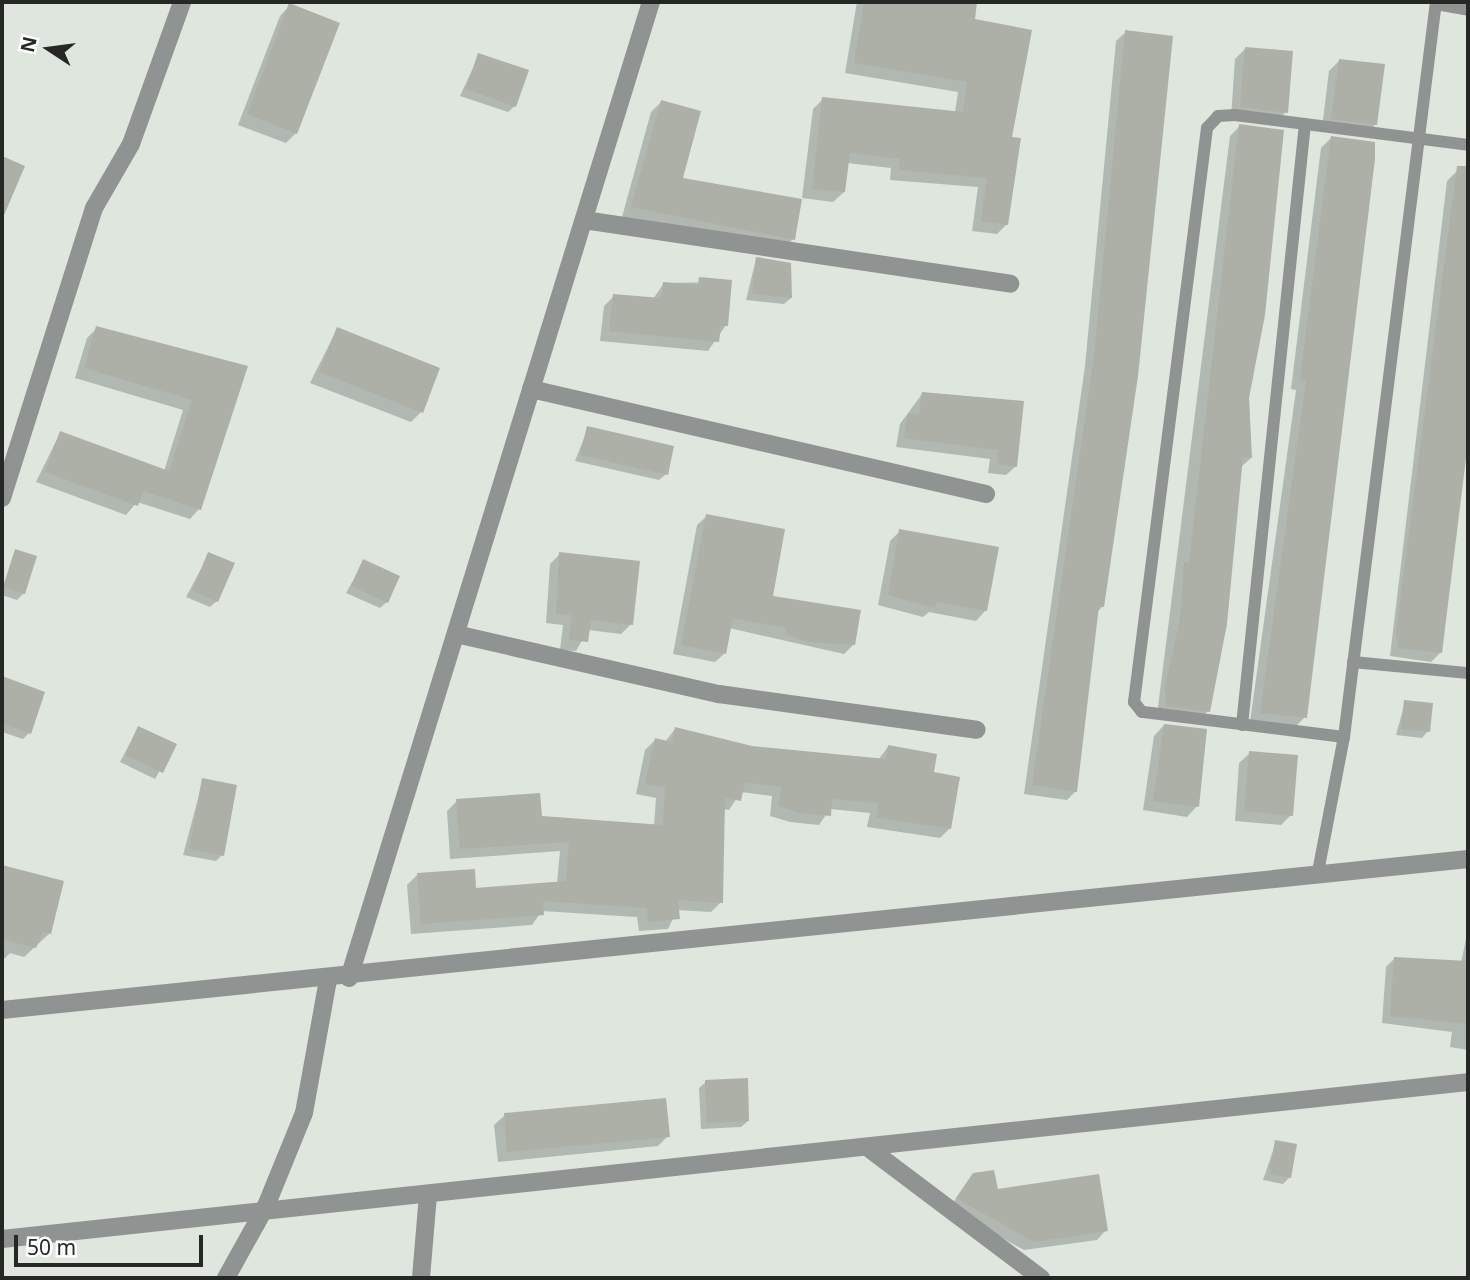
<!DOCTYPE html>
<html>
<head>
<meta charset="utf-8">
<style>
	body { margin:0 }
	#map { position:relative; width:1470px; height:1280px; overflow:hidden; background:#dee6de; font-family:"Noto Sans",sans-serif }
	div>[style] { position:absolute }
	.shadow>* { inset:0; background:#0003 }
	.building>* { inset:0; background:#acb0a7 }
	.service>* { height:12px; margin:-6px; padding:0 6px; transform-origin:6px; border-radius:6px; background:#8f9391 }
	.minor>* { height:18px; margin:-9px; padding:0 9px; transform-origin:9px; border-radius:9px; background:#8f9391 }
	span { translate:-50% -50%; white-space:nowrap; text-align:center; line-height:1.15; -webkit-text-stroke:7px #fff; paint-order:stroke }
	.frame { position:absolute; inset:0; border:4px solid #252825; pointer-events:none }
	.north { position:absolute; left:14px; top:14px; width:70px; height:70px; -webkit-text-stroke:5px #fff; paint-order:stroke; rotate:283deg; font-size:19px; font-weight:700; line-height:28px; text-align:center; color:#252825 }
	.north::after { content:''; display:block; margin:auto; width:24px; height:32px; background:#252825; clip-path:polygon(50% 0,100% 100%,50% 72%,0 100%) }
	.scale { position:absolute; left:14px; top:1235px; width:189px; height:32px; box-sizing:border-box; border:4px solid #252825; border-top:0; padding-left:9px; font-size:21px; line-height:24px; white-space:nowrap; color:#252825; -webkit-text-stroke:5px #fff; paint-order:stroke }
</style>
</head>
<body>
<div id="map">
	<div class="shadow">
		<div style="clip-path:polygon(857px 2px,975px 2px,973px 20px,1010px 138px,1007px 224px,997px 234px,972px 231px,978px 187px,890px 180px,891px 168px,847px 163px,844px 192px,833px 202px,802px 198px,813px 109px,823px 99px,955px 112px,958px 92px,845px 73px)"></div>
		<div style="clip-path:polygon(290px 5px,296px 133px,286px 143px,238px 125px,280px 16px)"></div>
		<div style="clip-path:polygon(1126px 32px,1103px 606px,1097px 612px,1076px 791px,1067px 800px,1024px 794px,1085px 366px,1116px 41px)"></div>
		<div style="clip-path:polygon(1245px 49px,1286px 112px,1276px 122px,1231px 117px,1235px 59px)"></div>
		<div style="clip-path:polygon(479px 55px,515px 106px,508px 112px,460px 96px)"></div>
		<div style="clip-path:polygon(1339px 61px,1376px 124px,1366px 134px,1322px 128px,1329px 71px)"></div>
		<div style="clip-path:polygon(661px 102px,681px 180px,793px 239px,783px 249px,622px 217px,651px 112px)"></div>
		<div style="clip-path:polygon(1240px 126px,1251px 458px,1241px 467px,1208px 711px,1199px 720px,1157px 715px,1230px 136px)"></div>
		<div style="clip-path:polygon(1331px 138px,1305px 717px,1295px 727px,1250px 722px,1296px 390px,1291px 389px,1321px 148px)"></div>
		<div style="clip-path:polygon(1456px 172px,1468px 174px,1468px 427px,1440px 653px,1431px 662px,1390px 656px,1447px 181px)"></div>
		<div style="clip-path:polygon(756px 259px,791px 298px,784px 304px,746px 300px)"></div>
		<div style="clip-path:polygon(730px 282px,726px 325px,708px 351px,600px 341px,604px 306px,614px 296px,653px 299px,664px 283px)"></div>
		<div style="clip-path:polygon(97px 328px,246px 367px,199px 509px,190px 519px,137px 502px,126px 515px,36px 482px,60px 433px,164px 471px,183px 410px,75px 378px,87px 338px)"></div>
		<div style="clip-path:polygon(337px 329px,421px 412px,411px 422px,310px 383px)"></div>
		<div style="clip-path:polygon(922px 394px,1022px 402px,1016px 466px,1006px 475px,988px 473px,990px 459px,896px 447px,900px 424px)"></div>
		<div style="clip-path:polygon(588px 428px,666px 474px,659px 480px,575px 461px)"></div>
		<div style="clip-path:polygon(707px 516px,771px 597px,853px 645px,844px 654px,729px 628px,725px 653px,715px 662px,673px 654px,697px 525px)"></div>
		<div style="clip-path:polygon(900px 531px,986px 610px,976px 621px,929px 612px,923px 617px,878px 605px,890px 541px)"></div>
		<div style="clip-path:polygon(15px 551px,24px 593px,17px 600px,2px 595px)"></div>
		<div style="clip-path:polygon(209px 554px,217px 601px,210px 607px,186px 597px)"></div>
		<div style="clip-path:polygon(560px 554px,631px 624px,621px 634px,588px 630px,576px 651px,560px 650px,563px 625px,546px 623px,550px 564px)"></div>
		<div style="clip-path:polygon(364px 561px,387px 602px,380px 608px,346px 593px)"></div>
		<div style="clip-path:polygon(2px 678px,29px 733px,23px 739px,2px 732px)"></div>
		<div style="clip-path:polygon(1405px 702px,1428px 731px,1422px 738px,1396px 735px)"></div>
		<div style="clip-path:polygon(1164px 725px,1197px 806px,1187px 817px,1143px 810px,1154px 736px)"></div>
		<div style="clip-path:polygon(138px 728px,174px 745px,155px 779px,120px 762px)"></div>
		<div style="clip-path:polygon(675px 729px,752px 747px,878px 760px,888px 747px,932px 774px,950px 828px,940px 838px,867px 827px,870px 813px,830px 809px,819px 825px,790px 822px,770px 816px,772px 796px,741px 792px,729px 810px,723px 809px,721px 902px,711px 912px,677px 910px,668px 929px,639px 931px,637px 917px,542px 911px,532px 925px,411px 934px,407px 885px,417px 875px,475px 889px,557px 883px,560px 851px,450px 859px,447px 811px,457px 801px,540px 818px,654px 826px,656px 798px,636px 794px,645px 750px,655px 740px,665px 742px)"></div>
		<div style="clip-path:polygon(1250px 753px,1291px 815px,1281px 825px,1235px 821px,1239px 763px)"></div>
		<div style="clip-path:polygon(203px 780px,222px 855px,216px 861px,183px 855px)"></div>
		<div style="clip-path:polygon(2px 867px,62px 882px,49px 934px,24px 957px,10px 953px,3px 960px)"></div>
		<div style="clip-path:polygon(1468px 929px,1468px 1050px,1450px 1047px,1452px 1032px,1382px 1023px,1386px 967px,1394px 959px,1461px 963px)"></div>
		<div style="clip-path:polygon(706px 1082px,748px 1121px,741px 1127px,701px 1129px,699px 1088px)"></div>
		<div style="clip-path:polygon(505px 1115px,668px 1136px,658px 1146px,498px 1162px,494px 1125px)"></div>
		<div style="clip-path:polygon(1276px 1142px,1290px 1177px,1283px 1184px,1263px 1180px)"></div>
		<div style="clip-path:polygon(974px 1174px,996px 1191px,1106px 1230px,1097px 1240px,1024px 1250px,949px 1208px)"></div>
	</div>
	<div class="building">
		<div style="clip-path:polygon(864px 2px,977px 2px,975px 19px,1032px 30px,1012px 137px,1021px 138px,1008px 225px,981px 221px,987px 178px,899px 170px,900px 159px,850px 153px,845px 192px,812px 189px,822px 97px,963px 112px,967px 82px,854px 63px)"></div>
		<div style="clip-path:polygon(289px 3px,340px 23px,297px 134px,247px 114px)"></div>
		<div style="clip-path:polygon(1125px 30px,1173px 36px,1138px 376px,1104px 607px,1099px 606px,1077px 792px,1032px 785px,1094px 356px)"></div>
		<div style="clip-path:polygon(1245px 47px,1293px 51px,1288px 113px,1240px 107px)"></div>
		<div style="clip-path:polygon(478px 53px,529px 70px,516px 107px,466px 89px)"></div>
		<div style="clip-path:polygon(1339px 59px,1385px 64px,1377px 125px,1331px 119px)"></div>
		<div style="clip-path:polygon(661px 100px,701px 111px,683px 178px,802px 199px,795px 240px,631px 207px)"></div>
		<div style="clip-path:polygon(1239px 124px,1284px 130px,1265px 315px,1249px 398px,1252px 458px,1243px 457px,1227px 624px,1210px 712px,1166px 706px,1165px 686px,1180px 619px,1184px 562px,1189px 563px)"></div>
		<div style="clip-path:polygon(1331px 136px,1375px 142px,1375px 159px,1307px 718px,1260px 713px,1306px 380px,1300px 379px)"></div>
		<div style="clip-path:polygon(2px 156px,25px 166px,2px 220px)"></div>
		<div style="clip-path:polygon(1457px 166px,1468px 166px,1468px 442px,1442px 653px,1398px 648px,1396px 632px)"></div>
		<div style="clip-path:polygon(756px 257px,791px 263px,792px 298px,752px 294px)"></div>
		<div style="clip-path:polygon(699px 277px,732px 280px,728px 326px,721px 326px,719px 342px,609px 331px,613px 294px,661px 298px,663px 282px,698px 285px)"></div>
		<div style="clip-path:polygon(96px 326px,248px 366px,201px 510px,143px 491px,138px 506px,45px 472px,60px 431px,169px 471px,192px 400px,84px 368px)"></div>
		<div style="clip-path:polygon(337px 327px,440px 368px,423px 413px,319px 372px)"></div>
		<div style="clip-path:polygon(922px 392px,1024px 401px,1017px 467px,997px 464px,998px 450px,904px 438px,908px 413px,919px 414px)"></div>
		<div style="clip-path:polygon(587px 426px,674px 446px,668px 475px,580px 455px)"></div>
		<div style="clip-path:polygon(706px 514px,785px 529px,773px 596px,861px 610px,855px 645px,808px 642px,785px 634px,786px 628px,733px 618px,726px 654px,681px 645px)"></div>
		<div style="clip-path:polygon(899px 529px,999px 547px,987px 611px,936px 602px,935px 608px,888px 595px)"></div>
		<div style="clip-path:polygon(15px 549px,37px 556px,25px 594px,3px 587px)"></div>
		<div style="clip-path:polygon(208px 552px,235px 563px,218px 602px,192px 591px)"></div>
		<div style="clip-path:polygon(559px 552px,640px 561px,633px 625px,591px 620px,588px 642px,569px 640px,572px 615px,556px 614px)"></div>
		<div style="clip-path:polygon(363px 559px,400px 576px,388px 603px,351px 586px)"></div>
		<div style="clip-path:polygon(2px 676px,45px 692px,31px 734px,2px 723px)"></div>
		<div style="clip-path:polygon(1404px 700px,1433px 703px,1430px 732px,1401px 729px)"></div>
		<div style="clip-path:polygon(1164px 724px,1207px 729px,1199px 807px,1153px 801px)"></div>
		<div style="clip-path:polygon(138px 726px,177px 744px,163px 773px,125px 755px)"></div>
		<div style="clip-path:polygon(675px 727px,752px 746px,886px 759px,888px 745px,937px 754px,934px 772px,960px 777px,951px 829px,876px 817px,879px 803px,832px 799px,831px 816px,800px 813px,779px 806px,781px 787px,745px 782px,741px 801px,725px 798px,723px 903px,678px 900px,680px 919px,648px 922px,647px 908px,543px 901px,544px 915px,421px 924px,417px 873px,475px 869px,476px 888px,566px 881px,569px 842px,460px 849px,456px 799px,540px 793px,542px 816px,663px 825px,665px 788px,645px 784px,655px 738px,672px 742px)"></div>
		<div style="clip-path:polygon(1249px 751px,1298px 755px,1293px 816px,1244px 811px)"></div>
		<div style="clip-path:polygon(202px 778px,237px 785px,224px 856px,189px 849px)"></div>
		<div style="clip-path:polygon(2px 865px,64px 881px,51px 934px,43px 932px,36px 948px,2px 939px)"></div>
		<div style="clip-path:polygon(1394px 957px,1468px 961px,1468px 1024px,1390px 1016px)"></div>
		<div style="clip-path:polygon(748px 1078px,749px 1121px,707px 1123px,705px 1080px)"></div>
		<div style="clip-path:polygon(666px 1098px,670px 1137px,507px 1152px,504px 1113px)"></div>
		<div style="clip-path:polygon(1275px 1140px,1297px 1144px,1291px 1178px,1269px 1174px)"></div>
		<div style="clip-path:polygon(994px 1170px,998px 1189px,1099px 1174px,1108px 1231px,1034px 1242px,956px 1198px,973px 1173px)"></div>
	</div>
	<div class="service">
		<div style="left:1353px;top:662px;width:116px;rotate:5.5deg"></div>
		<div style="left:1242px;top:725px;width:604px;rotate:-84.02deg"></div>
		<div style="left:1344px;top:737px;width:204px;rotate:-172.9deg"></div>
		<div style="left:1142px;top:712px;width:13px;rotate:-129deg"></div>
		<div style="left:1134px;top:702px;width:579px;rotate:-82.75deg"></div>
		<div style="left:1207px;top:128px;width:16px;rotate:-47deg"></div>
		<div style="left:1218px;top:116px;width:17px;rotate:-3deg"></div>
		<div style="left:1235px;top:115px;width:235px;rotate:7.3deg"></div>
		<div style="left:1317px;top:877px;width:143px;rotate:-79.1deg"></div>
		<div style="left:1344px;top:737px;width:741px;rotate:-82.87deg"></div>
	</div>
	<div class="minor">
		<div style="left:1441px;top:2px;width:27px;rotate:10deg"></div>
		<div style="left:584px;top:220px;width:431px;rotate:8.5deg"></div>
		<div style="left:531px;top:389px;width:467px;rotate:13deg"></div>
		<div style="left:2px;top:498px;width:304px;rotate:-72.4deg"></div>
		<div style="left:94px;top:208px;width:74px;rotate:-60deg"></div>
		<div style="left:131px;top:144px;width:151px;rotate:-70.2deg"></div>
		<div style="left:456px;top:634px;width:270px;rotate:12.9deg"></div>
		<div style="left:719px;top:694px;width:260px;rotate:7.9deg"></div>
		<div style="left:349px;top:978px;width:1022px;rotate:-72.81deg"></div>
		<div style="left:2px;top:1010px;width:1474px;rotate:-5.88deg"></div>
		<div style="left:871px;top:1150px;width:213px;rotate:37deg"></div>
		<div style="left:2px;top:1239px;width:1474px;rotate:-6.11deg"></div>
		<div style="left:226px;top:1278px;width:82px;rotate:-60.9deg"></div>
		<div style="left:266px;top:1206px;width:100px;rotate:-67.8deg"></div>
		<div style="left:304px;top:1113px;width:135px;rotate:-79.8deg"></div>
		<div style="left:421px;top:1278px;width:84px;rotate:-85.2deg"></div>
	</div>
	<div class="frame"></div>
	<div class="north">N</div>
	<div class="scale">50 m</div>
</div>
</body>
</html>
